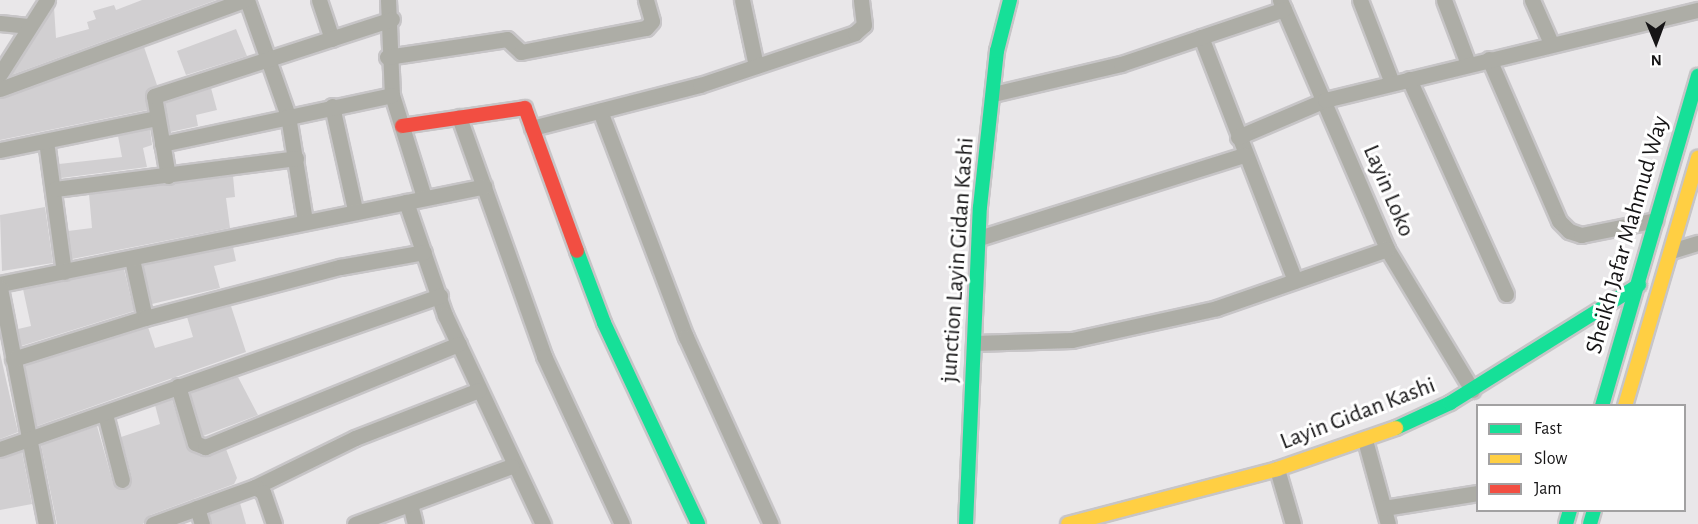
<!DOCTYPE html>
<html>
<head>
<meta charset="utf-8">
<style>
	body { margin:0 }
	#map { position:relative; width:1698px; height:524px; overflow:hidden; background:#e9e7e9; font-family:"Alegreya Sans",sans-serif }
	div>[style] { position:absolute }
	.building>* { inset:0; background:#d1cfd1 }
	.roads { filter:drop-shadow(2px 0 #c7c5c7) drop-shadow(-2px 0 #c7c5c7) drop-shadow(0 2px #c7c5c7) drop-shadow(0 -2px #c7c5c7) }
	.street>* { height:15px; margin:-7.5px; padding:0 7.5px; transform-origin:7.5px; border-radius:7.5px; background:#adada6 }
	.fast>* { height:14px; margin:-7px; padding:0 7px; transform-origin:7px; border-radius:7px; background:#16e098 }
	.slow>* { height:14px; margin:-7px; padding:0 7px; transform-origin:7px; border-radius:7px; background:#ffcf43 }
	.jam>* { height:14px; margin:-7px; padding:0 7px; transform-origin:7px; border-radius:7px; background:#f24e42 }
	span { translate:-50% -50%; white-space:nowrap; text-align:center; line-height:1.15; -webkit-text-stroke:6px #fff; paint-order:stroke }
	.street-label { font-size:24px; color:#161516 }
	.legend { position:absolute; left:1476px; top:404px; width:210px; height:108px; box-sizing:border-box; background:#fff; border:2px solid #a2a1a2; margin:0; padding:8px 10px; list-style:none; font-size:18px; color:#161516 }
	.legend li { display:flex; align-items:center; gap:12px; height:30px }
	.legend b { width:30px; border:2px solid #a2a1a2 }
	.north { position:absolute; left:1626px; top:12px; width:60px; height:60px; -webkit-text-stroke:4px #fff; paint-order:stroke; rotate:179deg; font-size:16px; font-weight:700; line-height:24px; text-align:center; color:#161516 }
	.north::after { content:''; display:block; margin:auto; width:21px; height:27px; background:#161516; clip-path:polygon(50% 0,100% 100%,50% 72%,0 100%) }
</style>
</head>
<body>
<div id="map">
	<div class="building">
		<div style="clip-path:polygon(142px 0,216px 0,11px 75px,54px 7px,56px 38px,89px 29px,87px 22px,96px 19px,93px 11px,114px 5px,116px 10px)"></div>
		<div style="clip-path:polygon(236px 29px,247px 56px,186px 75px,177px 51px)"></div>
		<div style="clip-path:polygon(144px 47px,157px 85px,145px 93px,147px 110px,0 140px,0 99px)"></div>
		<div style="clip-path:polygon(211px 88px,217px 110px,196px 115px,198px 126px,170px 132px,165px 103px)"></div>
		<div style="clip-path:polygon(150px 129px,152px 145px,143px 148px,147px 167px,61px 178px,59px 164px,122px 157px,118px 136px)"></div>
		<div style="clip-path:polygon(233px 176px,235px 197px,226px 198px,230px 228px,72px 259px,68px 231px,92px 228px,89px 194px)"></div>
		<div style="clip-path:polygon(45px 207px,53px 263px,2px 271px,0 215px)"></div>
		<div style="clip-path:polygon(233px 247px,236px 261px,214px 266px,220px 288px,152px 304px,143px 265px)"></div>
		<div style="clip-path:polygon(124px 269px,134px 311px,21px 346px,18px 329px,31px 326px,23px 289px)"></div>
		<div style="clip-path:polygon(231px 306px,246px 352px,37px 426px,25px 365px,148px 327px,155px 348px,193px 337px,187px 317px)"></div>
		<div style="clip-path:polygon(0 353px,18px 432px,0 439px)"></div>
		<div style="clip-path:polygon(238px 377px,258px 415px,203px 436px,190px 393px)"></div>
		<div style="clip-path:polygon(172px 400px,188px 449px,208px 456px,226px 449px,237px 478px,234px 484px,150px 515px,143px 524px,57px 524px,41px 445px,97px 426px,113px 483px,125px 489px,132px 478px,121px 437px,160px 424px,155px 405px)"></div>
		<div style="clip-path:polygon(22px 452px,32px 504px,0 510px,0 459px)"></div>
		<div style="clip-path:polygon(240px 503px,246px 524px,212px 524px,209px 514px)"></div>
	</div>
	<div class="roads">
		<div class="street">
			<div style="left:247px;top:0;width:123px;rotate:70.5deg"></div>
			<div style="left:288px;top:116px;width:106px;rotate:80.8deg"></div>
			<div style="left:319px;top:0;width:41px;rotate:71.6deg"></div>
			<div style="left:388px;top:0;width:95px;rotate:87.6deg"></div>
			<div style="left:392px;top:95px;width:107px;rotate:72.6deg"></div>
			<div style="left:742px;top:0;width:67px;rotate:78deg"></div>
			<div style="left:1280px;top:0;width:271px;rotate:66.7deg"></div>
			<div style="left:1387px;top:249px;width:165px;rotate:58.9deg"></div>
			<div style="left:1360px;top:0;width:89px;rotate:68.9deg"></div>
			<div style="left:1444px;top:0;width:68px;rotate:69.4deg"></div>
			<div style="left:1532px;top:0;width:47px;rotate:66.2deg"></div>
			<div style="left:0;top:23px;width:30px;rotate:6deg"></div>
			<div style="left:1201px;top:37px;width:261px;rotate:68.9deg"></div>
			<div style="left:387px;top:57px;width:121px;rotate:-8.5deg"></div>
			<div style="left:507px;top:39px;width:19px;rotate:43deg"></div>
			<div style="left:521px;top:52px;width:127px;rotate:-10.9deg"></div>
			<div style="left:646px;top:28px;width:9px;rotate:-49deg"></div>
			<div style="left:652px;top:21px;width:22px;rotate:-106deg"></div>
			<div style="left:1489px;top:59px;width:176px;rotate:66.6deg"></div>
			<div style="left:1559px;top:221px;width:14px;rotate:45deg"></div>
			<div style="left:1569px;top:231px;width:13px;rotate:18deg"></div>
			<div style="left:1581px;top:235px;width:76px;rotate:-11.3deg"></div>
			<div style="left:0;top:74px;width:88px;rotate:-57.6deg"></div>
			<div style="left:1409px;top:79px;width:236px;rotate:65.7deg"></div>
			<div style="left:0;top:89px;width:260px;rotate:-20deg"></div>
			<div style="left:993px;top:94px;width:131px;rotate:-13.2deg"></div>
			<div style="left:1121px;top:64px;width:172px;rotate:-18.6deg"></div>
			<div style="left:332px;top:106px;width:107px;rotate:77.5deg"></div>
			<div style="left:600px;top:111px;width:242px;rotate:69.2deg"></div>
			<div style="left:686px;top:337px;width:205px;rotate:65.6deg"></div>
			<div style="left:459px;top:117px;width:254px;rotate:70.4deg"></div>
			<div style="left:544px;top:356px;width:185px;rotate:65.1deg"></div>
			<div style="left:532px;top:128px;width:173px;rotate:-14.4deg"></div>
			<div style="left:700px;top:85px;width:163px;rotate:-18.5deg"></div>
			<div style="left:855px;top:33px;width:12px;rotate:-42deg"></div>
			<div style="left:864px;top:25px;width:25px;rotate:-97deg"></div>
			<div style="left:1238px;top:137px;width:95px;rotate:-23deg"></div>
			<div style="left:1325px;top:100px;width:384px;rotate:-13.6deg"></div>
			<div style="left:46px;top:141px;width:132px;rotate:82.2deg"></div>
			<div style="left:162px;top:144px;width:235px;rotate:-12deg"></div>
			<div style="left:0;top:150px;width:159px;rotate:-11.6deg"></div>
			<div style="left:168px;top:176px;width:81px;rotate:-99.9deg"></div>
			<div style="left:154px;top:96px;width:250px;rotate:-17.9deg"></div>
			<div style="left:55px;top:189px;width:243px;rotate:-7.3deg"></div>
			<div style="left:406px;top:202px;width:120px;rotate:71deg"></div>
			<div style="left:445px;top:315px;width:231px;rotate:64.9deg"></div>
			<div style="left:979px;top:238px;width:278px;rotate:-17.4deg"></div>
			<div style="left:1671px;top:251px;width:28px;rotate:-17deg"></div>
			<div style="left:132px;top:259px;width:60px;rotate:77.6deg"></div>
			<div style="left:0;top:284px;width:494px;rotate:-11.4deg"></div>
			<div style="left:0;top:288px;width:240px;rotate:79deg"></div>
			<div style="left:974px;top:343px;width:98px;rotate:-1.8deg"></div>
			<div style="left:1072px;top:340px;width:148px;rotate:-12.4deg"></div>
			<div style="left:1217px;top:308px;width:180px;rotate:-19.1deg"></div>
			<div style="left:13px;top:359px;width:138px;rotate:-17.3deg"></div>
			<div style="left:145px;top:318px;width:202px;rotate:-14.7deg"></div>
			<div style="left:340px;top:267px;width:85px;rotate:-10.1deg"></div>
			<div style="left:178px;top:386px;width:59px;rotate:73.4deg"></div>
			<div style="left:195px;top:443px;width:11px;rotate:22deg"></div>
			<div style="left:205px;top:447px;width:274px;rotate:-22.1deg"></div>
			<div style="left:105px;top:414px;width:68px;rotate:75.6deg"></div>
			<div style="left:1365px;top:440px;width:87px;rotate:74.7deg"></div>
			<div style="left:0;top:449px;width:466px;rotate:-19.2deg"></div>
			<div style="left:1277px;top:469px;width:57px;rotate:73.8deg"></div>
			<div style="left:255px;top:487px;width:111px;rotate:-26.1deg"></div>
			<div style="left:355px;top:438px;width:133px;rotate:-21.2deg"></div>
			<div style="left:410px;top:504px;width:21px;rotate:76deg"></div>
			<div style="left:197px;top:508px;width:17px;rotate:73deg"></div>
			<div style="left:1384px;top:508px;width:95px;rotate:-9.1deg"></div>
			<div style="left:153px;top:524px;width:109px;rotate:-19.9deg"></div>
			<div style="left:255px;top:487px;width:9px;rotate:32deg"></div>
			<div style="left:263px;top:492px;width:34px;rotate:71deg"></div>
			<div style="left:355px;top:524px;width:167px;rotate:-20.3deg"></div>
		</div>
		<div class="fast">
			<div style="left:577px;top:251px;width:77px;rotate:69.4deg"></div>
			<div style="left:604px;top:323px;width:222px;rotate:64.9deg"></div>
			<div style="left:1602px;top:406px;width:344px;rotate:-73.8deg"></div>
			<div style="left:1396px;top:428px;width:60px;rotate:-24.8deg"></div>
			<div style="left:1450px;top:403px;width:223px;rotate:-32deg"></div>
			<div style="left:966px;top:524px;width:317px;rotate:-87.5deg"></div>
			<div style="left:980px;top:207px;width:157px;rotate:-83.8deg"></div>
			<div style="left:997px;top:51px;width:53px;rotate:-75.7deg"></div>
			<div style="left:1566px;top:524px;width:15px;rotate:-74deg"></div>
			<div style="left:1590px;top:524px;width:15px;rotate:-74deg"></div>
		</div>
		<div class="slow">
			<div style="left:1625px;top:406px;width:259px;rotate:-73.6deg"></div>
			<div style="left:1068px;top:524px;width:216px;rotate:-14.7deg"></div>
			<div style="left:1277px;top:469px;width:126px;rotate:-19deg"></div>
		</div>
		<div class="jam">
			<div style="left:402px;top:126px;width:124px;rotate:-8.3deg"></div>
			<div style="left:525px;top:108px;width:152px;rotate:70deg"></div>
		</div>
	</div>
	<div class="street-label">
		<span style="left:1388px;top:191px;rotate:67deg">Layin Loko</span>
		<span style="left:1628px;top:235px;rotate:-74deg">Sheikh Jafar Mahmud Way</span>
		<span style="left:958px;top:260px;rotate:-86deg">junction Layin Gidan Kashi</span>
		<span style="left:1358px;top:414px;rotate:-21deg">Layin Gidan Kashi</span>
	</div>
	<ul class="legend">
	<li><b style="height:8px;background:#16e098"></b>Fast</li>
	<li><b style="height:8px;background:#ffcf43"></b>Slow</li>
	<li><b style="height:8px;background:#f24e42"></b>Jam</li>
	</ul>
	<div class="north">N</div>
</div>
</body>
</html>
